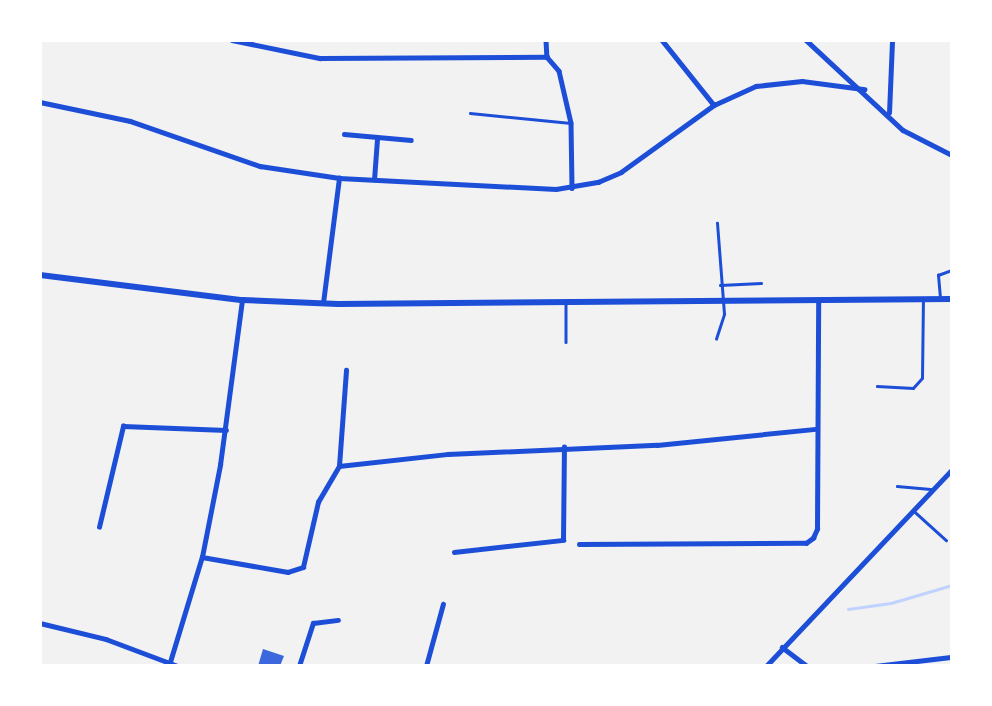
<!DOCTYPE html>
<html>
<head>
<meta charset="utf-8">
<style>
	body { margin:0 }
	#map { position:relative; width:992px; height:706px; overflow:hidden; background:#f2f2f2; font-family:Karla,sans-serif }
	div>[style] { position:absolute }
	.stream>* { height:2.5px; margin:-1.25px; padding:0 1.25px; transform-origin:1.25px; border-radius:1.25px; background:#bfd3fe }
	.building>* { inset:0; background:#3d67dc }
	.service>* { height:2.5px; margin:-1.25px; padding:0 1.25px; transform-origin:1.25px; border-radius:1.25px; background:#1d4ed8 }
	.minor>* { height:4.5px; margin:-2.25px; padding:0 2.25px; transform-origin:2.25px; border-radius:2.25px; background:#1d4ed8 }
	.tertiary>* { height:5px; margin:-2.5px; padding:0 2.5px; transform-origin:2.5px; border-radius:2.5px; background:#1d4ed8 }
	.secondary>* { height:6px; margin:-3px; padding:0 3px; transform-origin:3px; border-radius:3px; background:#1d4ed8 }
	span { translate:-50% -50%; white-space:nowrap; text-align:center; line-height:1.15; -webkit-text-stroke:7px #fff; paint-order:stroke }
	.frame { position:absolute; inset:0; border:42px solid #fff; pointer-events:none }
</style>
</head>
<body>
<div id="map">
	<div class="stream">
		<div style="left:848px;top:609px;width:43px;rotate:-7.9deg"></div>
		<div style="left:891px;top:603px;width:64px;rotate:-16.4deg"></div>
	</div>
	<div class="building">
		<div style="clip-path:polygon(263px 649px,284px 656px,280px 666px,258px 666px)"></div>
	</div>
	<div class="service">
		<div style="left:470px;top:113px;width:101px;rotate:5.7deg"></div>
		<div style="left:720px;top:285px;width:41px;rotate:-2.8deg"></div>
		<div style="left:940px;top:298px;width:23px;rotate:-95deg"></div>
		<div style="left:938px;top:275px;width:15px;rotate:-20deg"></div>
		<div style="left:566px;top:304px;width:38px;rotate:90deg"></div>
		<div style="left:716px;top:339px;width:26px;rotate:-72deg"></div>
		<div style="left:724px;top:314px;width:91px;rotate:-94.4deg"></div>
		<div style="left:877px;top:386px;width:36px;rotate:3deg"></div>
		<div style="left:913px;top:388px;width:13px;rotate:-48deg"></div>
		<div style="left:922px;top:378px;width:79px;rotate:-89.3deg"></div>
		<div style="left:897px;top:486px;width:36px;rotate:5deg"></div>
		<div style="left:915px;top:512px;width:42px;rotate:42.1deg"></div>
	</div>
	<div class="minor">
		<div style="left:232px;top:40px;width:90px;rotate:11.6deg"></div>
		<div style="left:320px;top:58px;width:227px;rotate:-0.3deg"></div>
		<div style="left:547px;top:57px;width:18px;rotate:49deg"></div>
		<div style="left:559px;top:71px;width:53px;rotate:77deg"></div>
		<div style="left:571px;top:123px;width:65px;rotate:89.1deg"></div>
		<div style="left:546px;top:40px;width:17px;rotate:87deg"></div>
		<div style="left:662px;top:40px;width:83px;rotate:51.3deg"></div>
		<div style="left:806px;top:40px;width:132px;rotate:42.9deg"></div>
		<div style="left:903px;top:130px;width:55px;rotate:27deg"></div>
		<div style="left:40px;top:102px;width:92px;rotate:11.9deg"></div>
		<div style="left:130px;top:121px;width:138px;rotate:19.1deg"></div>
		<div style="left:260px;top:166px;width:80px;rotate:8.6deg"></div>
		<div style="left:339px;top:178px;width:217px;rotate:2.9deg"></div>
		<div style="left:556px;top:189px;width:43px;rotate:-9.5deg"></div>
		<div style="left:598px;top:182px;width:25px;rotate:-23deg"></div>
		<div style="left:621px;top:172px;width:115px;rotate:-35.8deg"></div>
		<div style="left:714px;top:105px;width:46px;rotate:-24.3deg"></div>
		<div style="left:756px;top:86px;width:46px;rotate:-6.2deg"></div>
		<div style="left:802px;top:81px;width:63px;rotate:7.4deg"></div>
		<div style="left:889px;top:113px;width:73px;rotate:-87.6deg"></div>
		<div style="left:344px;top:134px;width:67px;rotate:5.1deg"></div>
		<div style="left:374px;top:180px;width:41px;rotate:-85.8deg"></div>
		<div style="left:323px;top:303px;width:126px;rotate:-82.7deg"></div>
		<div style="left:339px;top:466px;width:110px;rotate:-6.3deg"></div>
		<div style="left:448px;top:454px;width:209px;rotate:-2.5deg"></div>
		<div style="left:657px;top:445px;width:159px;rotate:-5.8deg"></div>
		<div style="left:99px;top:527px;width:104px;rotate:-76.6deg"></div>
		<div style="left:123px;top:426px;width:103px;rotate:2.2deg"></div>
		<div style="left:579px;top:544px;width:227px;rotate:-0.3deg"></div>
		<div style="left:806px;top:543px;width:9px;rotate:-36deg"></div>
		<div style="left:813px;top:538px;width:10px;rotate:-66deg"></div>
		<div style="left:817px;top:529px;width:228px;rotate:-89.7deg"></div>
		<div style="left:454px;top:552px;width:110px;rotate:-6.3deg"></div>
		<div style="left:563px;top:540px;width:93px;rotate:-89.4deg"></div>
		<div style="left:202px;top:557px;width:87px;rotate:9.9deg"></div>
		<div style="left:288px;top:572px;width:16px;rotate:-18deg"></div>
		<div style="left:303px;top:567px;width:67px;rotate:-77deg"></div>
		<div style="left:318px;top:502px;width:42px;rotate:-59.7deg"></div>
		<div style="left:339px;top:466px;width:96px;rotate:-85.8deg"></div>
		<div style="left:40px;top:623px;width:68px;rotate:13.6deg"></div>
		<div style="left:106px;top:639px;width:77px;rotate:20.6deg"></div>
		<div style="left:782px;top:647px;width:31px;rotate:37deg"></div>
		<div style="left:170px;top:662px;width:110px;rotate:-73.1deg"></div>
		<div style="left:202px;top:557px;width:94px;rotate:-78.9deg"></div>
		<div style="left:220px;top:465px;width:166px;rotate:-82.4deg"></div>
		<div style="left:299px;top:666px;width:45px;rotate:-72deg"></div>
		<div style="left:313px;top:623px;width:25px;rotate:-7deg"></div>
		<div style="left:426px;top:666px;width:64px;rotate:-74.7deg"></div>
		<div style="left:875px;top:666px;width:78px;rotate:-6.7deg"></div>
	</div>
	<div class="tertiary">
		<div style="left:766px;top:666px;width:271px;rotate:-46.6deg"></div>
	</div>
	<div class="secondary">
		<div style="left:40px;top:275px;width:204px;rotate:7.1deg"></div>
		<div style="left:242px;top:300px;width:96px;rotate:2.4deg"></div>
		<div style="left:338px;top:304px;width:614px;rotate:-0.47deg"></div>
	</div>
	<div class="frame"></div>
</div>
</body>
</html>
